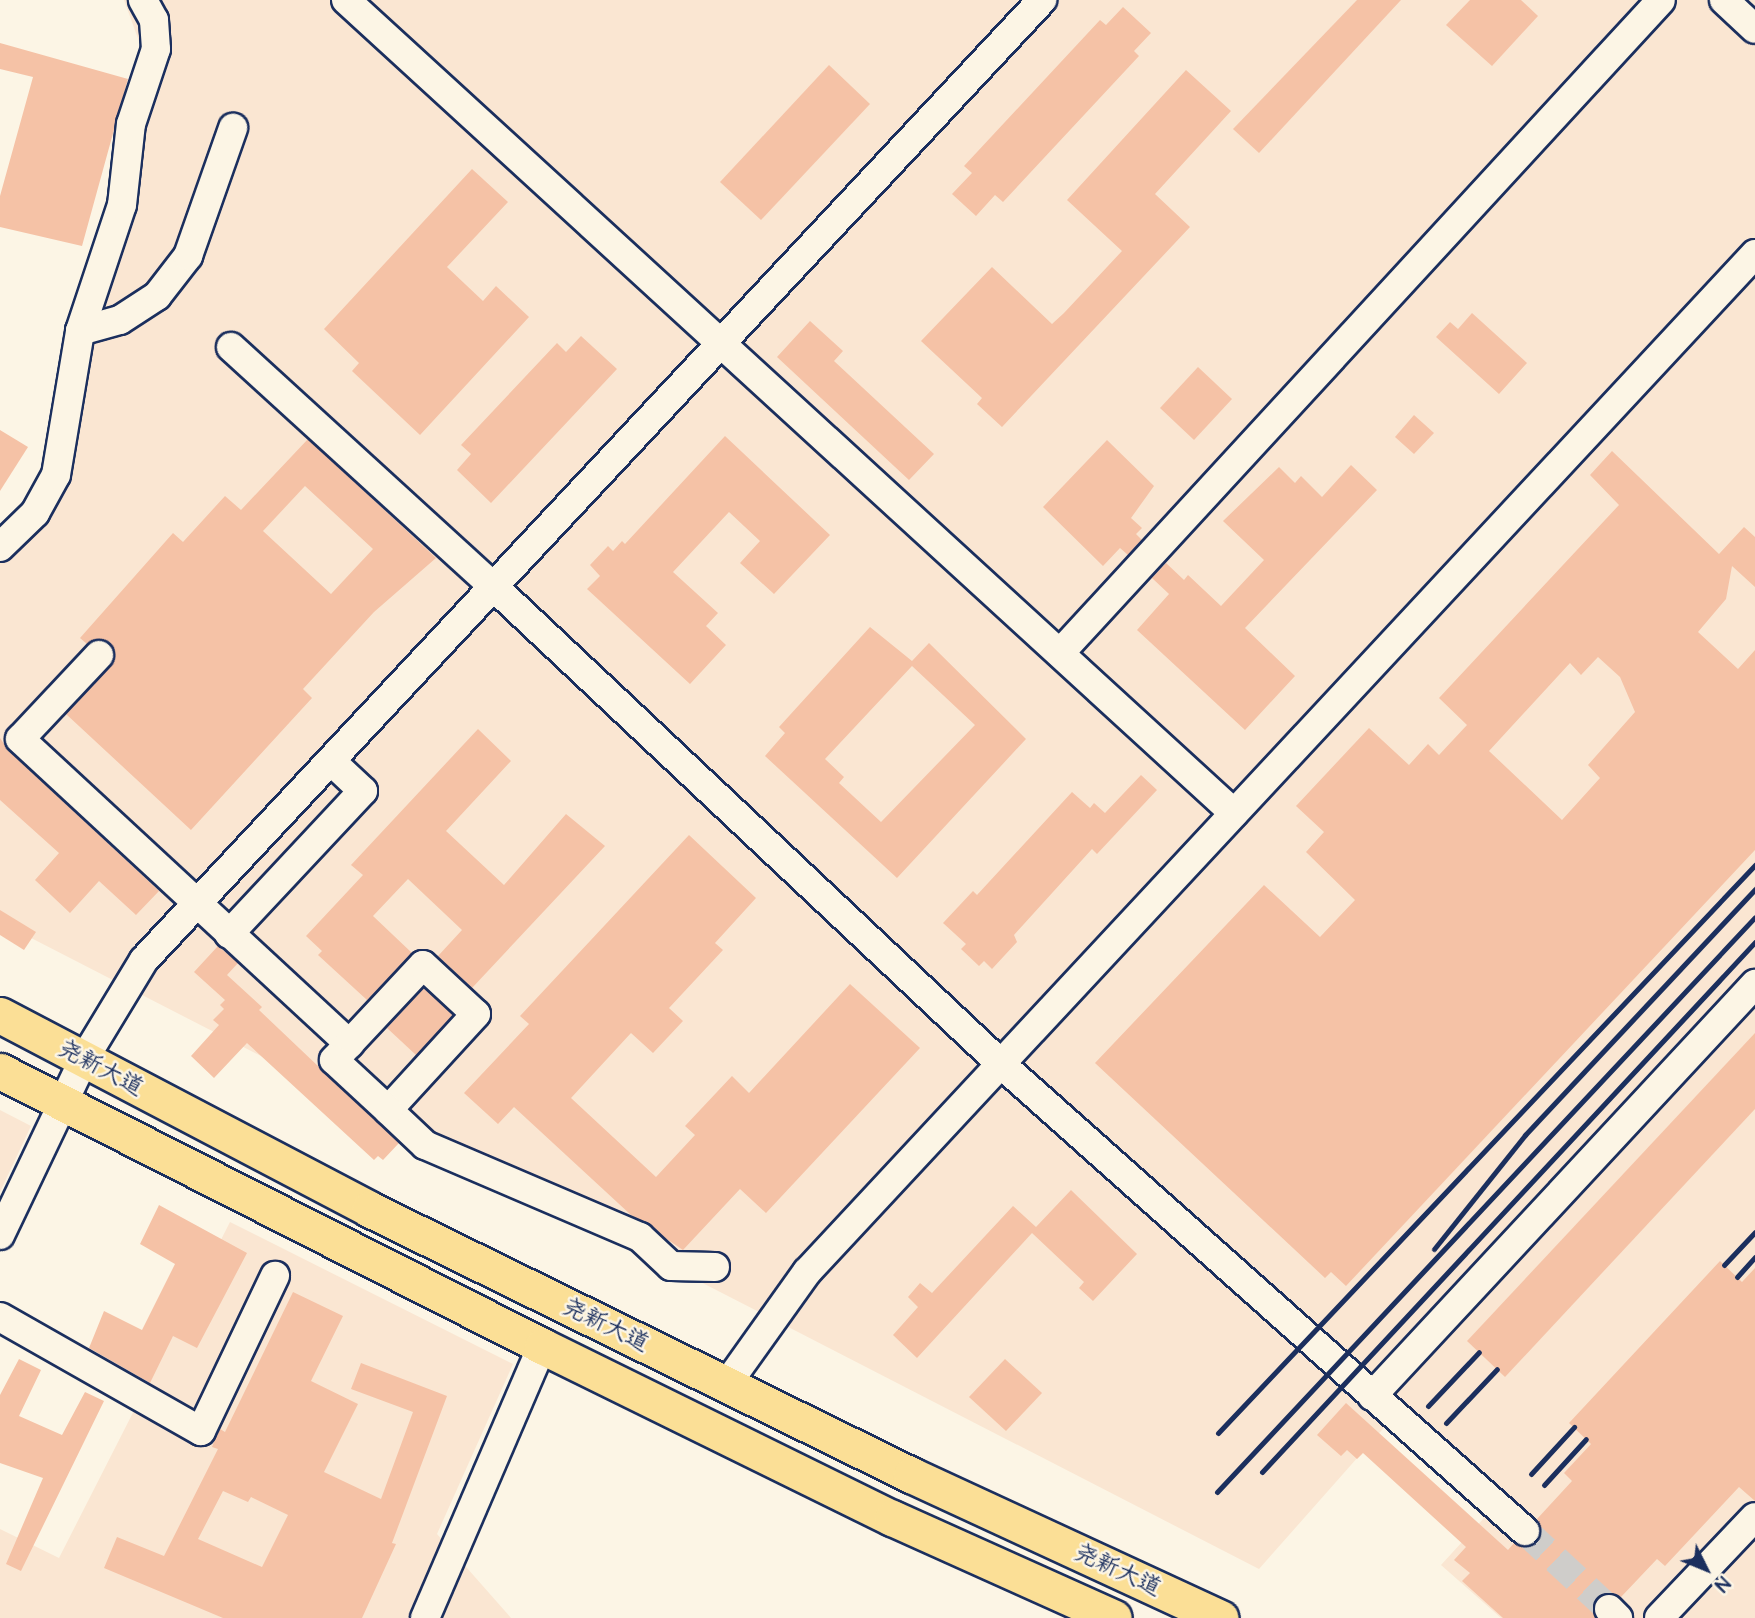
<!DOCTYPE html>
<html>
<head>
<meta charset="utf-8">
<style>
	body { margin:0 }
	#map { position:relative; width:1755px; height:1618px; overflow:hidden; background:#fcf5e5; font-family:"Architects Daughter","LXGW WenKai TC",sans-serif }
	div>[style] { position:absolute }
	.built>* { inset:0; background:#fae6d2 }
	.building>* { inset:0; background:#f5c2a6 }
	.minor-tunnel>* { height:28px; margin-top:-14px; transform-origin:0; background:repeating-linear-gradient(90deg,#cfcdca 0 28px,transparent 0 42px) }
	.roads { filter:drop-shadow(2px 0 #1b2f5e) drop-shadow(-2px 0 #1b2f5e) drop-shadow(0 2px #1b2f5e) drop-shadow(0 -2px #1b2f5e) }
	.minor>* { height:28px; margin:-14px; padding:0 14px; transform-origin:14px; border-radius:14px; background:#fcf5e5 }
	.major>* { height:35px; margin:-17.5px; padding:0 17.5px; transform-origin:17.5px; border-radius:17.5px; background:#fbdf96 }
	.rail>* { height:5px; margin:-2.5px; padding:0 2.5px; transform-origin:2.5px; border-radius:2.5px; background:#1b2f5e }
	span { translate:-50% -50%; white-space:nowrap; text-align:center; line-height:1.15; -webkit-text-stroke:5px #fcf5e5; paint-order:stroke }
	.street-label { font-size:23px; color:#1b2f5e }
	.north { position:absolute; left:1671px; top:1534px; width:70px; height:70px; -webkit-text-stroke:5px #fcf5e5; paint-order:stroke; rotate:133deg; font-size:19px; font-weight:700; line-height:28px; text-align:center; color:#1b2f5e }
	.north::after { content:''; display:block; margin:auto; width:24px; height:32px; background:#1b2f5e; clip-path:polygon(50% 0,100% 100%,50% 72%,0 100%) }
</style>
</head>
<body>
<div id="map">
	<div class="built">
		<div style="clip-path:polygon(124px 0,1755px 0,1755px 1618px,1501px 1618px,1441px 1565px,1484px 1518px,1389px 1422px,1259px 1569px,0 922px,0 537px,34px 503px,144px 55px)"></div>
		<div style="clip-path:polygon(0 1110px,31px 1126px,0 1192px)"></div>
		<div style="clip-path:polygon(230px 1222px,513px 1364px,437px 1534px,511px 1618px,0 1618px,0 1529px,59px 1558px)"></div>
	</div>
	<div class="building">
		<div style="clip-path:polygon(1357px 0,1401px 0,1259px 153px,1233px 129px)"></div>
		<div style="clip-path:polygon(1470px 0,1521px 0,1538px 16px,1492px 66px,1446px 25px)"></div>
		<div style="clip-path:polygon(1123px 7px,1151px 33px,1134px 51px,1139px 56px,1003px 202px,995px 195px,976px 216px,952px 194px,972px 173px,964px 166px,1100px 20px,1106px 25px)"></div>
		<div style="clip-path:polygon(0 43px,128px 79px,82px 246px,0 227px,0 196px,33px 77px,0 69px)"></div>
		<div style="clip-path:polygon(829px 65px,870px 104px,761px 220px,720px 182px)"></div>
		<div style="clip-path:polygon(1186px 70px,1231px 111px,1155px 194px,1190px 227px,1002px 427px,977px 404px,982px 398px,921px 341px,992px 267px,1052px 324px,1064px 313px,1122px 251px,1067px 200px)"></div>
		<div style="clip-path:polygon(472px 169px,508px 202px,447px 267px,483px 301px,496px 286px,529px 317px,420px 435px,352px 371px,359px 363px,324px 329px)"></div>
		<div style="clip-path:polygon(1472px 313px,1527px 363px,1499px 394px,1436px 337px,1450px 322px,1458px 329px)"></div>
		<div style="clip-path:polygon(810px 321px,843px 351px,834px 361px,934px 454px,909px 480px,777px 357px)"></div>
		<div style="clip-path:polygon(581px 336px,617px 369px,491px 503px,457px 470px,471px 454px,461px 445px,557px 343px,566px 352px)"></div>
		<div style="clip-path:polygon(1198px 367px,1232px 399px,1194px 440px,1160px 408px)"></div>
		<div style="clip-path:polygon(1414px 415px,1434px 433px,1414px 454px,1395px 437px)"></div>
		<div style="clip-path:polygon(0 430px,28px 447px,0 491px)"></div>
		<div style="clip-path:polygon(725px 436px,830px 535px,774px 594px,740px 563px,760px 541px,729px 512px,673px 572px,718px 613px,706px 626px,726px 645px,690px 684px,587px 589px,600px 576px,590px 565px,608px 546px,613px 551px,622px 541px,625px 544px)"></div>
		<div style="clip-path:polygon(evenodd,308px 439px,436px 558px,374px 612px,303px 689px,312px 698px,191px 830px,66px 714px,115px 658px,110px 642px,95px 639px,87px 644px,80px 638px,173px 533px,183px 542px,225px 496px,241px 510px,308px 439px,305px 486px,373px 549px,331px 594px,263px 531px,305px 486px)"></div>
		<div style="clip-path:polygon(1107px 440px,1154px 486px,1131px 518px,1142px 528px,1136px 534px,1142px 540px,1128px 555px,1120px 548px,1103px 566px,1043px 507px)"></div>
		<div style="clip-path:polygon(evenodd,1612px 451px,1719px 554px,1744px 527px,1755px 537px,1755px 587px,1732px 566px,1726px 599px,1698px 632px,1738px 669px,1755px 650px,1755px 850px,1346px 1286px,1331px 1272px,1325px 1278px,1095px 1063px,1264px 885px,1320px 937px,1355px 900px,1306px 852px,1324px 832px,1296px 806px,1369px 728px,1409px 765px,1428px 744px,1439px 755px,1467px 725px,1439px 698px,1619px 505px,1590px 475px,1612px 451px,1598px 657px,1620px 677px,1635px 712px,1588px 765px,1600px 778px,1562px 820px,1489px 751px,1570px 663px,1581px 675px,1598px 657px)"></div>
		<div style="clip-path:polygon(1351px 465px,1377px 490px,1245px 628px,1295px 676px,1245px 730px,1137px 630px,1169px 594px,1152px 578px,1166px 563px,1184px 580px,1188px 575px,1221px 606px,1264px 560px,1223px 521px,1279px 467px,1295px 483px,1301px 476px,1322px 497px)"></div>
		<div style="clip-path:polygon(evenodd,870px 627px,912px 661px,929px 643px,1026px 739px,897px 878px,765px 756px,785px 733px,779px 727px,870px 627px,912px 666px,975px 725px,881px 822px,839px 783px,844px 777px,825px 759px,912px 666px)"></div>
		<div style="clip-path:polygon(478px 729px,511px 761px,446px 831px,504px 885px,566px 814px,605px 846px,472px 988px,438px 956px,462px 930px,408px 879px,373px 916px,412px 953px,367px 1000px,318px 955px,322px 951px,306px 936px,363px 875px,351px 865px)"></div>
		<div style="clip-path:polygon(0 738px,9px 751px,159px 891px,136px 915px,99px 881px,70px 913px,35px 880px,59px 853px,0 800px)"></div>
		<div style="clip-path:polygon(1141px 775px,1157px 790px,1097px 854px,1092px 849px,1014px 935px,1017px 942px,992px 969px,984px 961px,979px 966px,961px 949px,966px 944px,943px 923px,973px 891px,977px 895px,1072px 792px,1090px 808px,1094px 803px,1105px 813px)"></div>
		<div style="clip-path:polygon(689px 835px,756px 898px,715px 943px,723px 950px,669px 1008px,683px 1021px,653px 1053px,631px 1033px,571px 1098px,656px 1177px,695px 1135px,685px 1126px,732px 1076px,749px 1093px,850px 984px,920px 1048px,766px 1213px,740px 1189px,683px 1250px,631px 1215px,514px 1107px,498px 1124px,464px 1093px,529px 1024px,520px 1016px)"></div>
		<div style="clip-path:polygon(0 910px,36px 932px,24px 950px,0 935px)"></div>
		<div style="clip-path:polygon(218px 946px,238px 963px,227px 975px,262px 1007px,259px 1010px,399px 1143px,383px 1160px,378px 1156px,374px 1160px,247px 1043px,214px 1078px,191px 1056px,219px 1025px,213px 1020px,224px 1009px,220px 1005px,225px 1000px,194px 972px)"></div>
		<div style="clip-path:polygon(424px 988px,453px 1015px,416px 1055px,387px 1028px)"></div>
		<div style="clip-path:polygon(1755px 1033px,1755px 1109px,1505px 1377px,1467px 1341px)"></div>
		<div style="clip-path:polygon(1071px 1190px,1137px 1254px,1093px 1301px,1079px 1288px,1084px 1282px,1032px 1233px,917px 1358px,893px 1335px,918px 1307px,908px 1297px,920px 1283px,932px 1293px,1013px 1206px,1036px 1227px)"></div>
		<div style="clip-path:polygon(159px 1205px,247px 1253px,197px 1348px,173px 1336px,150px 1383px,89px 1348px,104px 1311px,142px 1330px,175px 1264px,140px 1244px)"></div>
		<div style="clip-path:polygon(1720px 1261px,1742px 1282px,1755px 1268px,1755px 1501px,1739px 1487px,1665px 1566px,1657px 1559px,1621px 1597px,1613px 1593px,1598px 1597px,1593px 1605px,1596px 1618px,1503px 1618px,1462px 1581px,1470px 1573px,1454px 1560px,1466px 1547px,1363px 1453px,1357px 1459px,1347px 1450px,1341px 1456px,1317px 1435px,1346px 1403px,1508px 1550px,1514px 1543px,1531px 1546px,1541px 1534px,1537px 1519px,1572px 1481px,1564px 1473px,1591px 1444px,1569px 1423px)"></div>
		<div style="clip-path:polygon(evenodd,293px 1292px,343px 1316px,311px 1381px,358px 1404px,324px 1472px,381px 1499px,413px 1412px,351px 1389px,361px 1363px,447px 1396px,392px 1543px,396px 1544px,362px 1618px,223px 1618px,104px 1568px,117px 1537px,164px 1556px,218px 1449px,212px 1447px,215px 1439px,220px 1429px,225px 1432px,293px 1292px,223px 1491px,248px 1502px,251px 1497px,288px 1515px,262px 1567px,198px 1539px,223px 1491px)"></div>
		<div style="clip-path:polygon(19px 1359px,41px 1370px,19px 1416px,62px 1435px,85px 1392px,104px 1401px,21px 1571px,6px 1564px,43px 1478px,0 1463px,0 1395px)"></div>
		<div style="clip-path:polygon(1005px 1359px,1042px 1393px,1006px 1431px,969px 1397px)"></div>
	</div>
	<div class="minor-tunnel">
		<div style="left:1525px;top:1531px;width:115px;rotate:42.9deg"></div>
	</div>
	<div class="roads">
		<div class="minor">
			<div style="left:346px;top:0;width:1204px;rotate:42.48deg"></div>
			<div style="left:1724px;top:0;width:42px;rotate:43.1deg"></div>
			<div style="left:80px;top:331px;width:41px;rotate:-15.4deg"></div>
			<div style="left:120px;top:320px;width:44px;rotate:-33deg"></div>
			<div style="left:157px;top:296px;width:51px;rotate:-52.2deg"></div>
			<div style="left:188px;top:256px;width:136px;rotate:-70.6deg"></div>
			<div style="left:231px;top:347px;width:356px;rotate:42.4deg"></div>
			<div style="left:494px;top:587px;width:696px;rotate:43.25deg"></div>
			<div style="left:1001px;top:1064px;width:702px;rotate:41.71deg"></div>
			<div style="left:0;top:547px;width:49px;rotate:-44.2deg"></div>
			<div style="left:35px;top:513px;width:43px;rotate:-61.1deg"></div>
			<div style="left:56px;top:475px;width:146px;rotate:-80.5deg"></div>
			<div style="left:80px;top:331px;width:133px;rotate:-71.6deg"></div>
			<div style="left:122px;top:205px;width:81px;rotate:-83.7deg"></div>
			<div style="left:131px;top:124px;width:79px;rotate:-71.6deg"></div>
			<div style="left:156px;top:49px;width:29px;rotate:-94deg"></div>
			<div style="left:154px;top:20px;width:23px;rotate:-119deg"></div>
			<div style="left:1060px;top:653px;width:887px;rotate:-47.37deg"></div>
			<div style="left:99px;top:655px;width:115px;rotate:133.2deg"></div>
			<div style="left:20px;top:739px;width:449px;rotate:42.8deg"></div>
			<div style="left:349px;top:1044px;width:108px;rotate:-46.9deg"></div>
			<div style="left:423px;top:965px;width:72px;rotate:42.8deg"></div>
			<div style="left:476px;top:1014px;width:130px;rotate:132.5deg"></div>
			<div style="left:388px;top:1110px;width:51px;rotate:43.4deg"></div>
			<div style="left:425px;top:1145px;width:234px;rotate:23.2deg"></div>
			<div style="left:640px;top:1237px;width:42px;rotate:43.1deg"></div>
			<div style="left:671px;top:1266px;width:44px;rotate:1.3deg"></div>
			<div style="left:229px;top:934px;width:196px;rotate:-46.9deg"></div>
			<div style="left:363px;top:791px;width:44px;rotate:-136.8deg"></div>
			<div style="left:349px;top:1044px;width:22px;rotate:133deg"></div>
			<div style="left:334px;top:1060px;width:74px;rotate:42.8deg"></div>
			<div style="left:0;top:1235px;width:195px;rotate:-64.5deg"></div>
			<div style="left:84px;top:1059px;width:116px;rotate:-58.8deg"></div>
			<div style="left:144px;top:960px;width:1315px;rotate:-46.91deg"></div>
			<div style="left:0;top:1317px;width:231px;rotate:29.6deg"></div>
			<div style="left:201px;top:1431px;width:172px;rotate:-64.5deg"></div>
			<div style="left:727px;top:1384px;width:138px;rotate:-54.5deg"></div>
			<div style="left:807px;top:1272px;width:1391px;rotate:-47.04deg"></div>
			<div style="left:1372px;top:1396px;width:563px;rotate:-47.09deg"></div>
			<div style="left:1609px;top:1609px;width:13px;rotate:45deg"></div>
			<div style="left:425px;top:1618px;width:296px;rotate:-66.7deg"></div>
			<div style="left:1659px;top:1618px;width:139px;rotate:-46.5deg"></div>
		</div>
		<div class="major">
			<div style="left:0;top:1015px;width:417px;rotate:27.7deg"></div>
			<div style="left:369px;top:1209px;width:604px;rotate:26.14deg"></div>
			<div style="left:911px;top:1475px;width:341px;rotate:24.8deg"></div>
			<div style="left:0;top:1071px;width:608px;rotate:26.9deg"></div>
			<div style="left:542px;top:1346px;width:390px;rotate:26.2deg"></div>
			<div style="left:892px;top:1518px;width:243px;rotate:24.2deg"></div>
		</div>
	</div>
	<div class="rail">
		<div style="left:1434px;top:1249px;width:146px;rotate:-51.4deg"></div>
		<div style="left:1525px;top:1135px;width:337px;rotate:-46.9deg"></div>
		<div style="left:1724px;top:1265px;width:45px;rotate:-46.8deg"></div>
		<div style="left:1737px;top:1277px;width:27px;rotate:-48deg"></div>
		<div style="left:1428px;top:1406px;width:74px;rotate:-46.6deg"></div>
		<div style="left:1446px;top:1423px;width:74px;rotate:-46.6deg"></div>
		<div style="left:1218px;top:1433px;width:782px;rotate:-46.61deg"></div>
		<div style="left:1262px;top:1472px;width:724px;rotate:-47.07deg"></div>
		<div style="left:1531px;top:1474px;width:64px;rotate:-47.5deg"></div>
		<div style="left:1544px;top:1485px;width:62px;rotate:-47.6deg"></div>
		<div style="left:1217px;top:1492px;width:787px;rotate:-46.9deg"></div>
	</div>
	<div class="street-label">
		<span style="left:101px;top:1068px;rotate:28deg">尧新大道</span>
		<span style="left:606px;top:1325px;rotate:26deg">尧新大道</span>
		<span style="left:1118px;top:1570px;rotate:25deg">尧新大道</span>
	</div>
	<div class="north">N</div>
</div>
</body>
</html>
